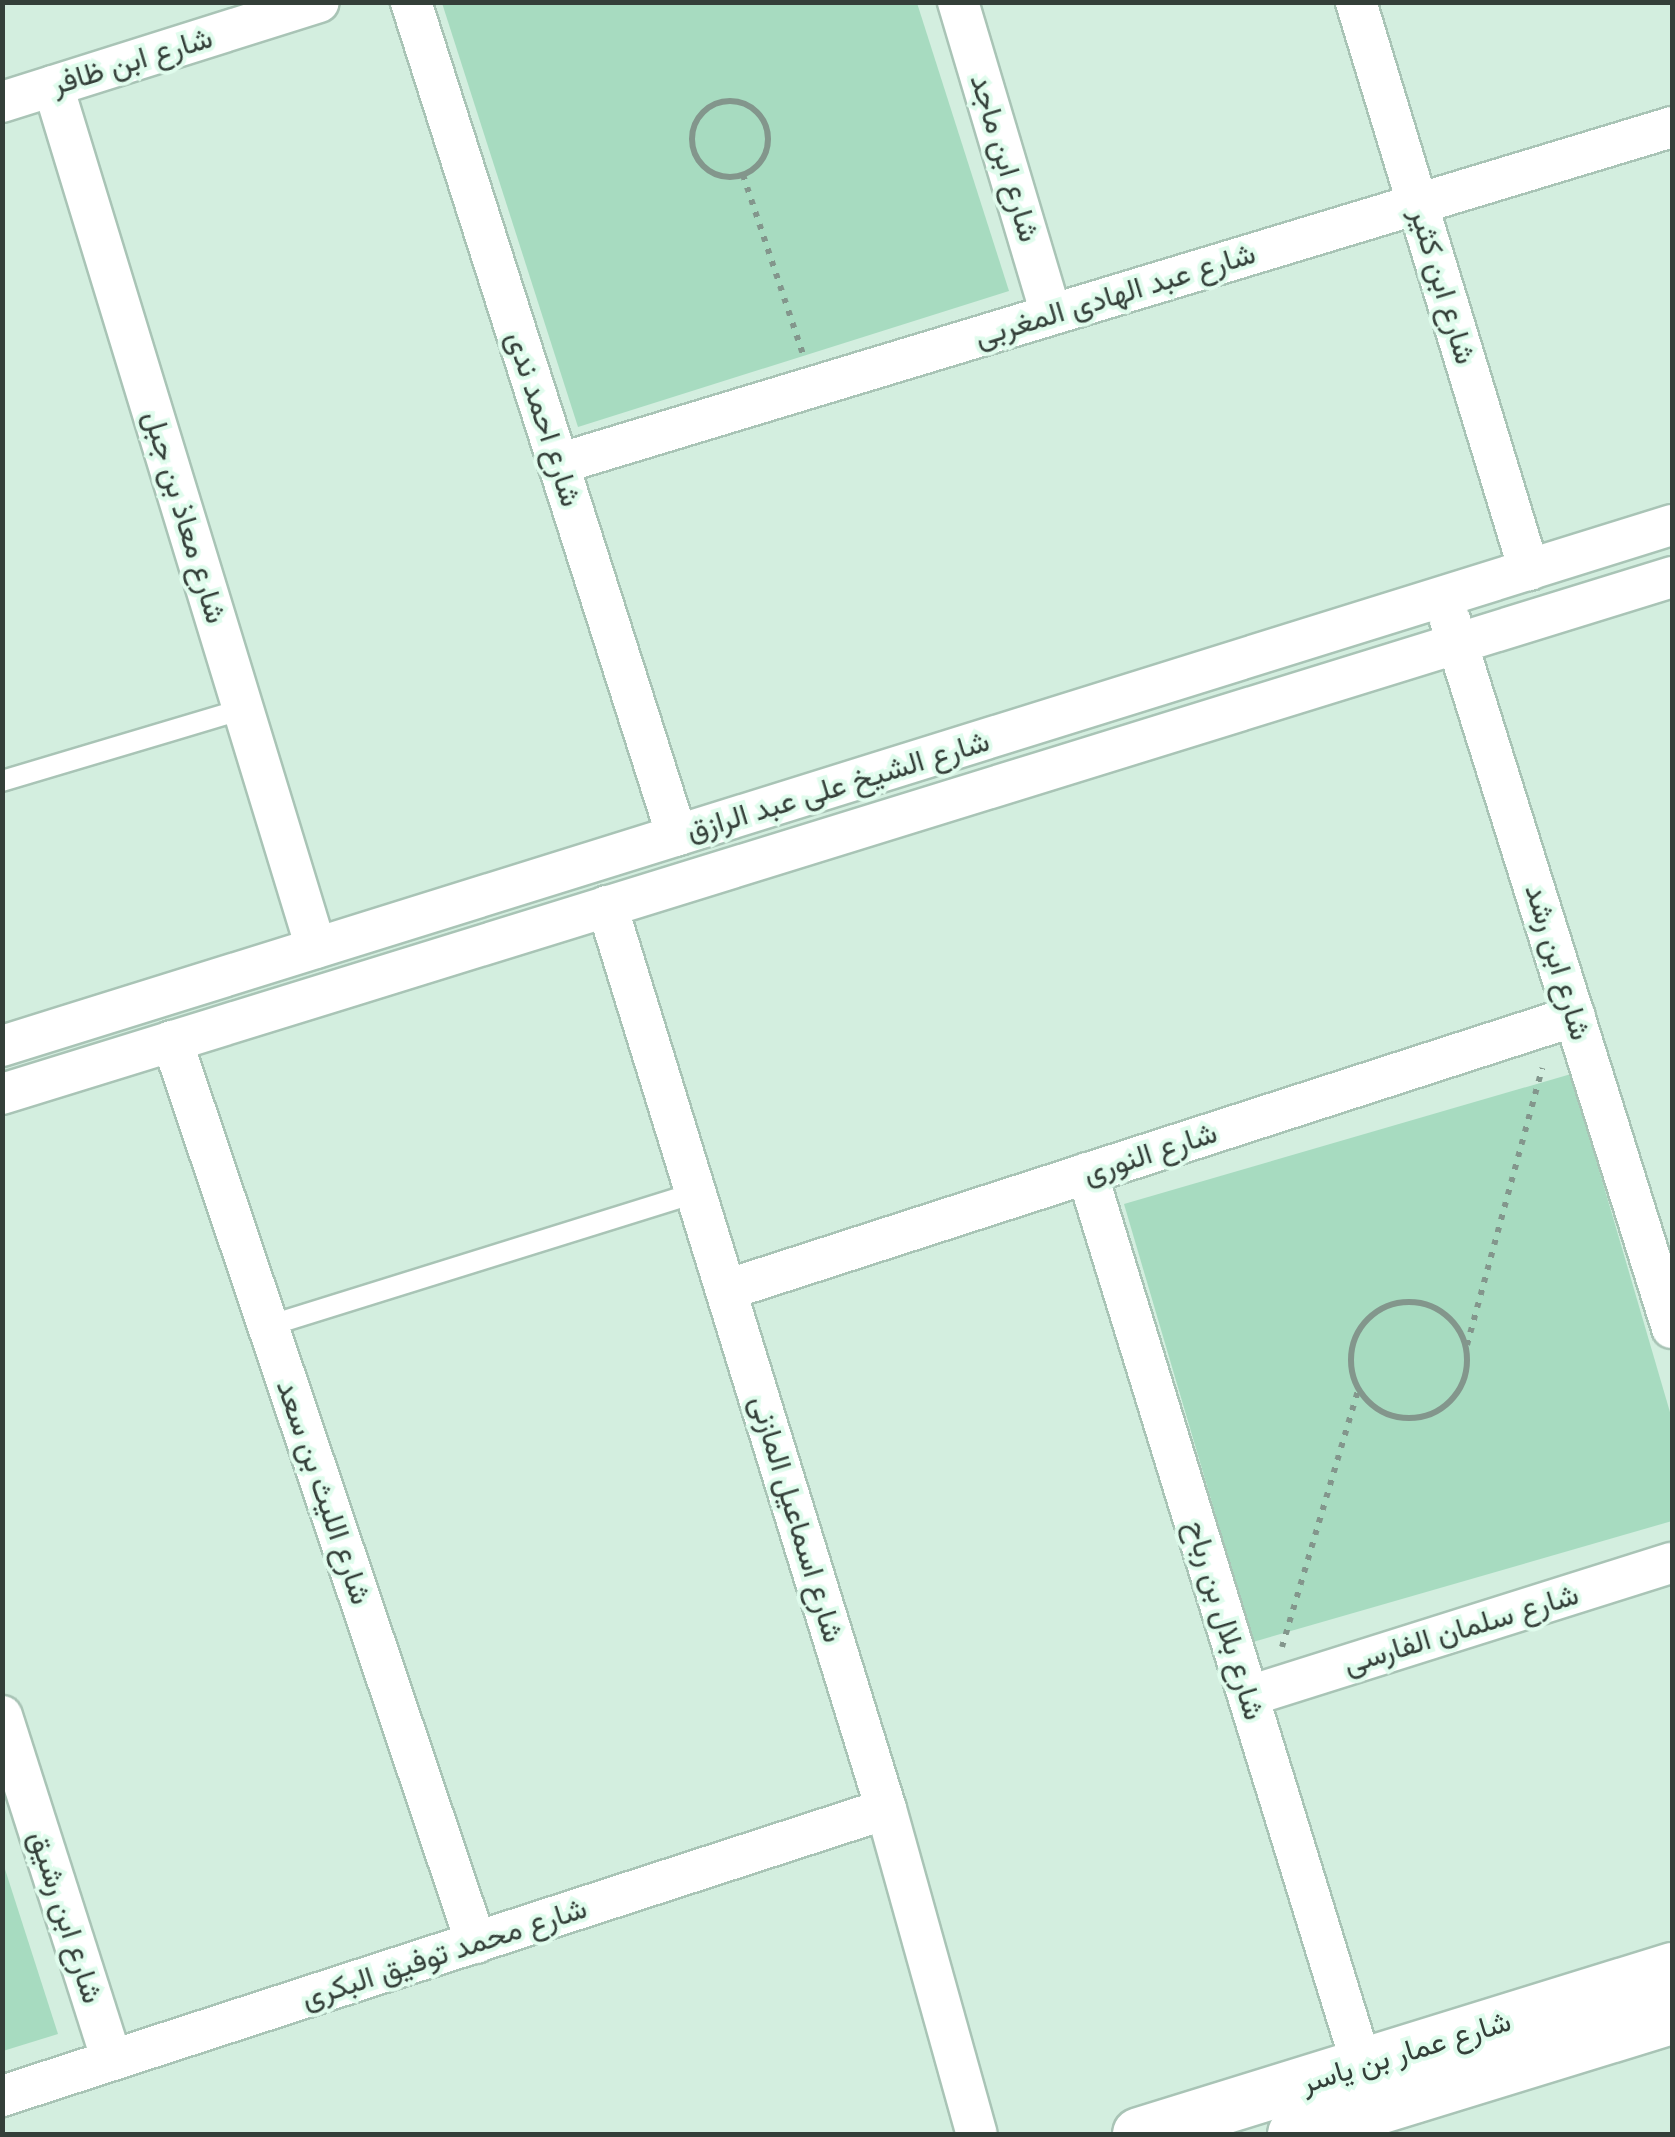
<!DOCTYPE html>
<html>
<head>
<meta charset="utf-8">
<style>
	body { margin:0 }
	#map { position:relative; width:1675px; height:2137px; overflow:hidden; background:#d3eedf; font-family:Montserrat,Vazirmatn,sans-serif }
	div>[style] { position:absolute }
	.green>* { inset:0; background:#a7dbc0 }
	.path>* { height:6px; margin-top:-3px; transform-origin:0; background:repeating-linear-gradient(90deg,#83968c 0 5px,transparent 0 13px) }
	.path>.ring { margin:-3px; padding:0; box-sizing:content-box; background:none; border:6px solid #83968c; border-radius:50% }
	.roads { filter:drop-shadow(2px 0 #a9c4b6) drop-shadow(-2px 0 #a9c4b6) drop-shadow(0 2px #a9c4b6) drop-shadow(0 -2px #a9c4b6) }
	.service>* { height:20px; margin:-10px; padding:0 10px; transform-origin:10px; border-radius:10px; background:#fff }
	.minor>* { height:40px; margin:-20px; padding:0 20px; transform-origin:20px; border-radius:20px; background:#fff }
	.tertiary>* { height:52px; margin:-26px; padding:0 26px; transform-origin:26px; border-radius:26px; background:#fff }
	span { translate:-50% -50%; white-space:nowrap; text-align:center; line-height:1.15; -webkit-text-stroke:8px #e0fced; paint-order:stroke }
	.street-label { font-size:30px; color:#343f39 }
	.frame { position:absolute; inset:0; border:5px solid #343f39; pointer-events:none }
</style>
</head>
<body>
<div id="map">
	<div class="green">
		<div style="clip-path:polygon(442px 3px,917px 3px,1009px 291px,578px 427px)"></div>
		<div style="clip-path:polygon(1571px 1074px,1672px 1419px,1672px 1521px,1253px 1642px,1124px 1204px)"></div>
		<div style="clip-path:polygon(3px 1863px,58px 2034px,3px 2051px,2px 2051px)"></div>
	</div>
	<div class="path">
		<div class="ring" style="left:692px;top:101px;width:70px;height:70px"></div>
		<div style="left:743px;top:175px;width:189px;rotate:71.5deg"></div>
		<div class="ring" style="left:1351px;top:1302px;width:110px;height:110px"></div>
		<div style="left:1467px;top:1345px;width:287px;rotate:-74.8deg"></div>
		<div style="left:1282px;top:1647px;width:268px;rotate:-73.5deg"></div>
	</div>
	<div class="roads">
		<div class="service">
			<div style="left:2px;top:781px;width:252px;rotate:-16.6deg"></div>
			<div style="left:268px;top:1326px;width:448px;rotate:-17.3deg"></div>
		</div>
		<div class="minor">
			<div style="left:411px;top:2px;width:875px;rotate:72.31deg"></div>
			<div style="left:958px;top:2px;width:326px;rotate:73.4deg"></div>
			<div style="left:1356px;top:2px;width:594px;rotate:73.06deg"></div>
			<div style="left:53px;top:86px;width:901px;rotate:73.03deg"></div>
			<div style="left:2px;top:102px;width:332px;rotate:-17.5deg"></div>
			<div style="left:558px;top:464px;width:1164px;rotate:-16.83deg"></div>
			<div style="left:1450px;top:620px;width:742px;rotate:72.59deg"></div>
			<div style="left:607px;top:906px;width:945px;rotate:72.83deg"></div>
			<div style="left:886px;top:1809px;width:337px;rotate:74.4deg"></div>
			<div style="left:172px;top:1041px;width:952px;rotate:71.37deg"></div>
			<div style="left:2px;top:1046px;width:1749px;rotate:-17.33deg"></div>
			<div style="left:2px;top:1094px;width:1748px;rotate:-17.2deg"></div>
			<div style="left:1087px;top:1173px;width:934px;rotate:72.88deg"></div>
			<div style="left:726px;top:1290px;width:892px;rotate:-17.89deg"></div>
			<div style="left:1249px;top:1696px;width:443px;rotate:-17.5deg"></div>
			<div style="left:2px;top:1716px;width:361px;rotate:72.3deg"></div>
			<div style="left:2px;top:2096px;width:929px;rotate:-17.99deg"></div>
		</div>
		<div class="tertiary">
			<div style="left:1139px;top:2134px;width:558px;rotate:-17.2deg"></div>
			<div style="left:1294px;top:2134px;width:395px;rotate:-17.1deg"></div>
		</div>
	</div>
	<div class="street-label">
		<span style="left:132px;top:61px;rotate:-17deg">شارع ابن ظافر</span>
		<span style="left:1005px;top:158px;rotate:73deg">شارع ابن ماجد</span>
		<span style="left:1443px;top:286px;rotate:73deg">شارع ابن كثير</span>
		<span style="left:1115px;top:295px;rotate:-17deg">شارع عبد الهادى المغربى</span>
		<span style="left:544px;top:419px;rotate:72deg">شارع احمد ندى</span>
		<span style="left:185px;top:517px;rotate:73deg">شارع معاذ بن جبل</span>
		<span style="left:838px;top:786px;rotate:-17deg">شارع الشيخ على عبد الرازق</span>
		<span style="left:1558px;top:962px;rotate:73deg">شارع ابن رشد</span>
		<span style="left:1150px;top:1153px;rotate:-18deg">شارع النورى</span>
		<span style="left:324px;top:1492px;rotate:71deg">شارع الليث بن سعد</span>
		<span style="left:797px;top:1519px;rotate:73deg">شارع اسماعيل المازنى</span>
		<span style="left:1225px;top:1620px;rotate:73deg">شارع بلال بن رباح</span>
		<span style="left:1461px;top:1629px;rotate:-17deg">شارع سلمان الفارسى</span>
		<span style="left:66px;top:1917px;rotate:72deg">شارع ابن رشيق</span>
		<span style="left:444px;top:1953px;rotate:-18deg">شارع محمد توفيق البكرى</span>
		<span style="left:1406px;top:2052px;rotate:-17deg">شارع عمار بن ياسر</span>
	</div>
	<div class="frame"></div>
</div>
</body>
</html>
